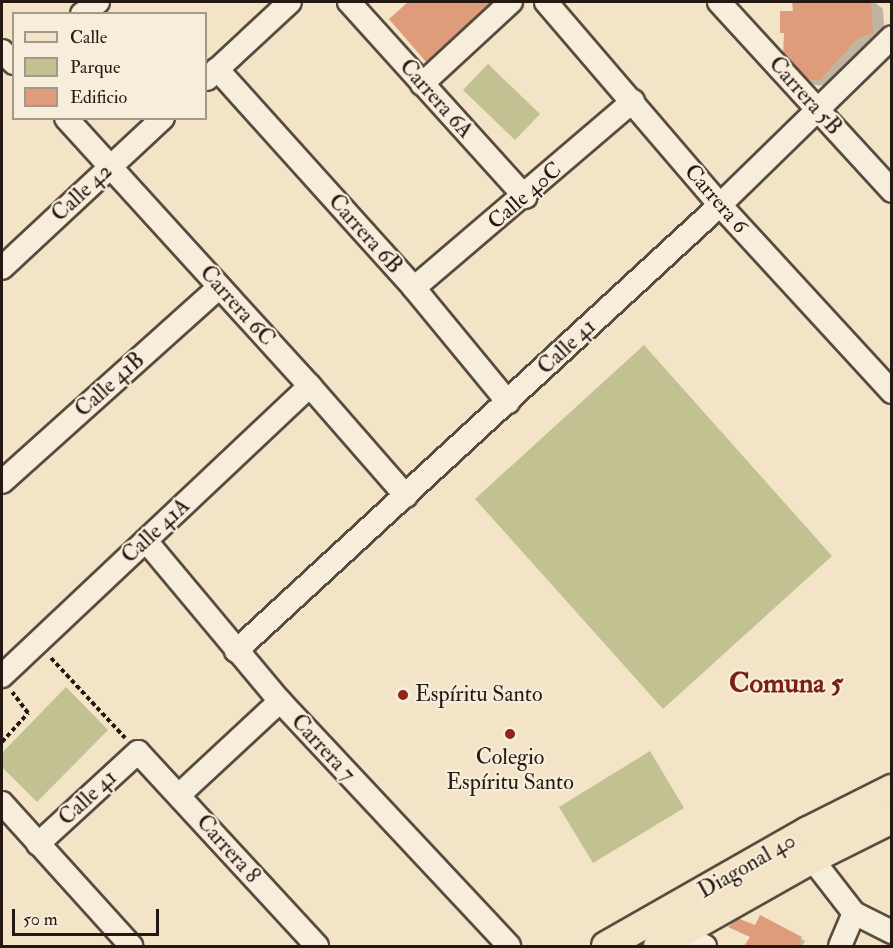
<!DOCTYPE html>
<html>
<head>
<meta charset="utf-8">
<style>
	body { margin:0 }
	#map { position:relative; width:893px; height:948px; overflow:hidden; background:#f3e3c7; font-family:"IM FELL Double Pica",serif }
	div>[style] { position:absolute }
	.green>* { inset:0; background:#c2c191 }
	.shadow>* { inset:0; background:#0003 }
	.building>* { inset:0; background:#de9c7b }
	.path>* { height:4px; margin-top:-2px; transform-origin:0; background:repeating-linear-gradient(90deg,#241812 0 4.5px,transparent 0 7.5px) }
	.roads { filter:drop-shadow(2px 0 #584b3f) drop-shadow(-2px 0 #584b3f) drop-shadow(0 2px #584b3f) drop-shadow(0 -2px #584b3f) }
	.minor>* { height:22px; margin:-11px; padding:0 11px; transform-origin:11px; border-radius:11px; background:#f7eddb }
	.major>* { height:28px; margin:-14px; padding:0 14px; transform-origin:14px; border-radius:14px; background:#f3e3c7 }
	.dots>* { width:16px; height:16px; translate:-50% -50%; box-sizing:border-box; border:3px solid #f7eddb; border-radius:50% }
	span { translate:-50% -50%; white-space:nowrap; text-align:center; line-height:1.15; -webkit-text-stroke:4.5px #f7eddb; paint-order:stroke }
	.street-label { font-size:22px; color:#241812 }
	.poi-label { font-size:22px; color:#241812 }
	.left { translate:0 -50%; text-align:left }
	.district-label { font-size:28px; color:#7a1f14; font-weight:700 }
	.frame { position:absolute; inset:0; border:3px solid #241812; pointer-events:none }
	.legend { position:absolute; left:12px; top:12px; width:195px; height:108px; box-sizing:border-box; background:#f7eddb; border:2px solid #a3988b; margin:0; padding:8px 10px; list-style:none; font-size:18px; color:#241812 }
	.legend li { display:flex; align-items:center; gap:12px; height:30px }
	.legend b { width:30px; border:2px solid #a3988b }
	.scale { position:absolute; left:12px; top:909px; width:147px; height:27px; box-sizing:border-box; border:3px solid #241812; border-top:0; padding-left:8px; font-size:18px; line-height:21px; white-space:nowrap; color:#241812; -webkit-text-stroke:4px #f7eddb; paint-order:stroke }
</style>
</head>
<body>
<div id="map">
	<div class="green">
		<div style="clip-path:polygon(488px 64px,540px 114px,515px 140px,463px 90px)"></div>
		<div style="clip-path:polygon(644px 345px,832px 556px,663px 709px,475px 499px)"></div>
		<div style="clip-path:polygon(66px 687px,108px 730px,37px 802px,2px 767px,2px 753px)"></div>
		<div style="clip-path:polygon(650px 751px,684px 808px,593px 863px,559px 807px)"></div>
	</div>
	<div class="shadow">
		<div style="clip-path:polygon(411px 2px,501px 2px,431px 63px,391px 19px)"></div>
		<div style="clip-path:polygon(794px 2px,874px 2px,883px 9px,885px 40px,833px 86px,815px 85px,802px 78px,785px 34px,782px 32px,794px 13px)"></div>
		<div style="clip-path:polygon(761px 917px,805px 941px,802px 946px,746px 946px)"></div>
	</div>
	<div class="building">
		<div style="clip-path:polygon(408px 2px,495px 2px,427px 63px,389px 19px)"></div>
		<div style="clip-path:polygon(792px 2px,871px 2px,873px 33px,858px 38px,820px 80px,801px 79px,783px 57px,784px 33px,780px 33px,780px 11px,793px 11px)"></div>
		<div style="clip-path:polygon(760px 915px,802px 937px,797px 946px,744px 946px,750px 937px,728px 927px,737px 918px,755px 925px)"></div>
	</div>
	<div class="path">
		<div style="left:51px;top:658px;width:109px;rotate:47.2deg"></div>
		<div style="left:2px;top:742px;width:39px;rotate:-48deg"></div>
		<div style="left:28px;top:713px;width:26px;rotate:-127deg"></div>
	</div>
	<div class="roads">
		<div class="minor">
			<div style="left:349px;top:2px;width:263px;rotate:47.9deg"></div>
			<div style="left:546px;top:2px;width:267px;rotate:49.4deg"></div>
			<div style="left:720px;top:205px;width:254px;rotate:47.4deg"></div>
			<div style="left:719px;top:2px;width:256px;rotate:47.5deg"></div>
			<div style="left:82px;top:14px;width:20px;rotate:-37deg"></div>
			<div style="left:2px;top:51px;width:17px;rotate:45deg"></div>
			<div style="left:217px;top:69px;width:295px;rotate:48deg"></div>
			<div style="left:414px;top:288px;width:148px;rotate:50.5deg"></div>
			<div style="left:207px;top:79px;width:113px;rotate:-42.9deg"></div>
			<div style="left:422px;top:84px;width:121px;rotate:-42.7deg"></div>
			<div style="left:66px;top:118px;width:362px;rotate:47.7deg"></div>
			<div style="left:310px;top:386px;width:146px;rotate:48.9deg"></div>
			<div style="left:2px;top:268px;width:220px;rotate:-43deg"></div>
			<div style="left:414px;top:288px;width:288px;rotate:-40.5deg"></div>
			<div style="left:2px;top:482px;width:292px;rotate:-41.9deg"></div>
			<div style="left:146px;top:541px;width:209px;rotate:50.1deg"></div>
			<div style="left:280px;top:701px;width:335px;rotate:46.9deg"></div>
			<div style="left:236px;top:651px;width:658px;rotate:-42.66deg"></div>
			<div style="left:720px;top:205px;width:240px;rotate:-44.3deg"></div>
			<div style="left:2px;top:676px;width:423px;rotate:-43.3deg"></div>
			<div style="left:179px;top:795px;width:138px;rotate:-42.9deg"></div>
			<div style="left:2px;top:803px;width:193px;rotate:47.9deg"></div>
			<div style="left:38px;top:844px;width:136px;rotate:-42.6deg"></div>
			<div style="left:138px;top:752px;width:264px;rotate:47.3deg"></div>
			<div style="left:812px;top:859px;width:68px;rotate:52.1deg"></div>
			<div style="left:854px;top:913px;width:42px;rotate:26.6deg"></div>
			<div style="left:681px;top:934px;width:27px;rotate:27deg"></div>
			<div style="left:840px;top:946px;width:36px;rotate:-67deg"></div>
		</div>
		<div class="major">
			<div style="left:606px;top:946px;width:232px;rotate:-29.7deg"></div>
			<div style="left:808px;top:831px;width:94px;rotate:-26.6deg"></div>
			<div style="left:658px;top:946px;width:177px;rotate:-29.5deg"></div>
			<div style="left:812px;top:859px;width:89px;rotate:-26.6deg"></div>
		</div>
	</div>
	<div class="dots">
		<div style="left:403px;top:695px;background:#8f2418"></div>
		<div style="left:510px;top:734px;background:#8f2418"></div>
	</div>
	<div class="street-label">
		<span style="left:805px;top:96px;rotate:48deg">Carrera 5B</span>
		<span style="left:436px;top:99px;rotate:48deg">Carrera 6A</span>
		<span style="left:82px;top:193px;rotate:-43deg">Calle 42</span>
		<span style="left:525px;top:196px;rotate:-41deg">Calle 40C</span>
		<span style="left:716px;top:199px;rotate:49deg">Carrera 6</span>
		<span style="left:365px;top:234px;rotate:48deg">Carrera 6B</span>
		<span style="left:237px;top:306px;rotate:48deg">Carrera 6C</span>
		<span style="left:567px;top:347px;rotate:-43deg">Calle 41</span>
		<span style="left:110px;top:385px;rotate:-42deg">Calle 41B</span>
		<span style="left:156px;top:531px;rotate:-43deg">Calle 41A</span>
		<span style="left:323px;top:748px;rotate:47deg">Carrera 7</span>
		<span style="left:88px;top:798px;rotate:-43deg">Calle 41</span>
		<span style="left:228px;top:849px;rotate:48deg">Carrera 8</span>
		<span style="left:747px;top:866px;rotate:-30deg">Diagonal 40</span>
	</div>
	<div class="poi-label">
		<span class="left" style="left:415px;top:695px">Espíritu Santo</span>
		<span style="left:510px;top:770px">Colegio<br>Espíritu Santo</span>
	</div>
	<div class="district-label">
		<span style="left:786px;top:684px">Comuna 5</span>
	</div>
	<div class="frame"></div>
	<ul class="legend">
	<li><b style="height:8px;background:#f3e3c7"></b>Calle</li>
	<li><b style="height:16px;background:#c2c191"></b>Parque</li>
	<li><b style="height:16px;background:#de9c7b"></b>Edificio</li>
	</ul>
	<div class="scale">50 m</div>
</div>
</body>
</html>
